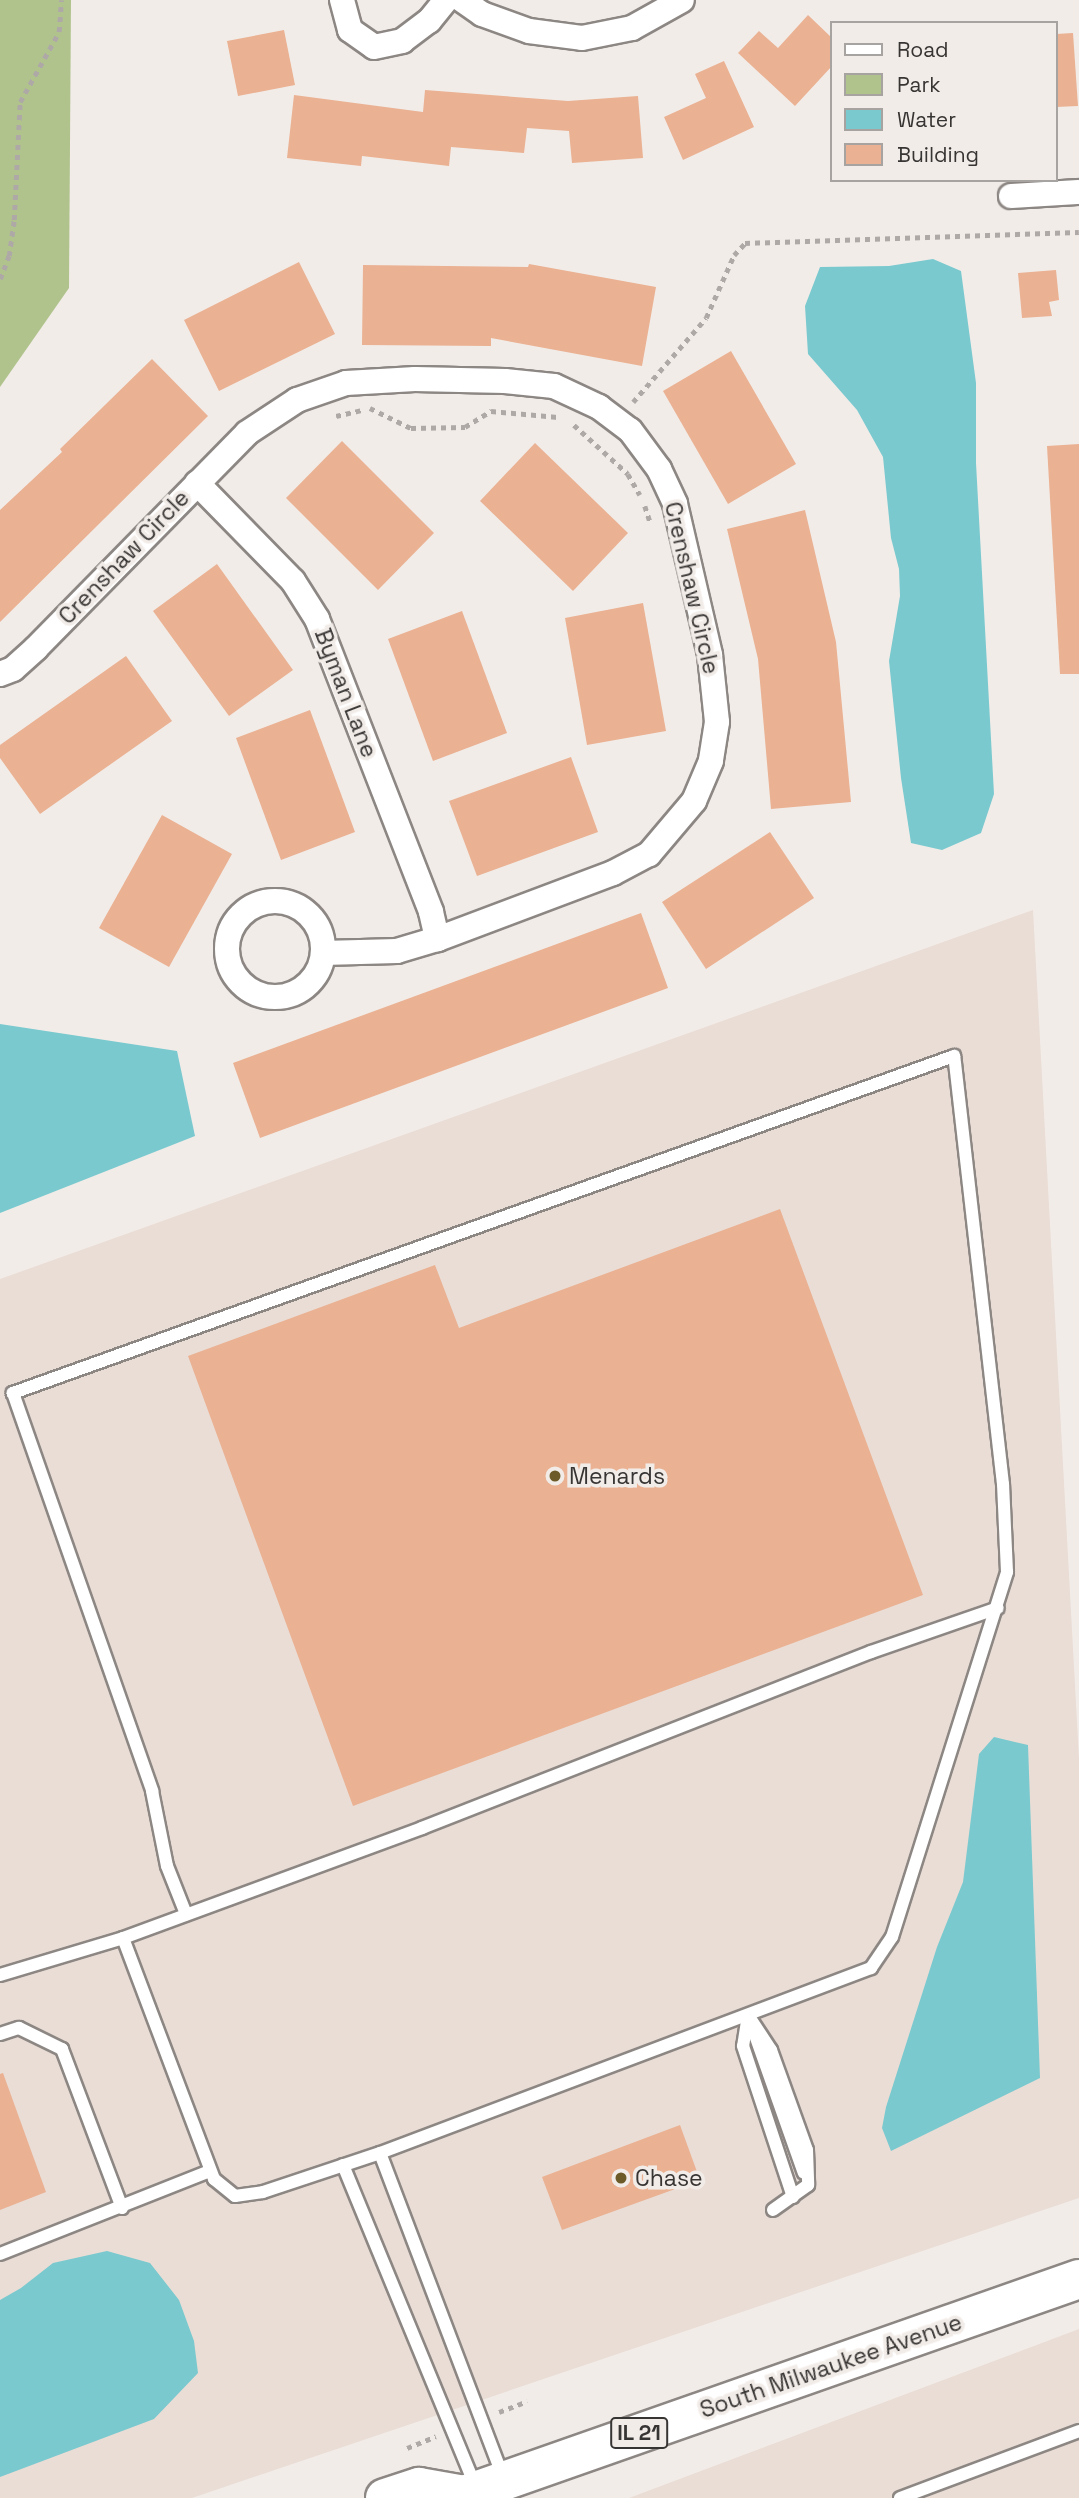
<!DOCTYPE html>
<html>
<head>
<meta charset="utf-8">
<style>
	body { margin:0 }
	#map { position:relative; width:1079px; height:2498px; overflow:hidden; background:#f2ece8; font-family:"Space Grotesk",sans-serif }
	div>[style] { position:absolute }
	.built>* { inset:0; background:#eaddd6 }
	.green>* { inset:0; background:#b0c38d }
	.water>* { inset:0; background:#79c9cf }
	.building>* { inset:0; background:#eab192 }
	.path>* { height:4.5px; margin-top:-2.25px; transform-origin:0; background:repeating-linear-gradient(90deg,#aea9a7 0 5px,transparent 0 10px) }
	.roads { filter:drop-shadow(2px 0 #8d8784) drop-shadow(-2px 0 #8d8784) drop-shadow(0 2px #8d8784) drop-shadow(0 -2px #8d8784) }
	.lane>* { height:12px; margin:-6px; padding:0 6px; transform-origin:6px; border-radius:6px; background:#fff }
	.street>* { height:24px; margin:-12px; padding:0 12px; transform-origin:12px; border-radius:12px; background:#fff }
	.street>.ring { margin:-12px; padding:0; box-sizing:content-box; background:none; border:24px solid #fff; border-radius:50% }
	.primary>* { height:38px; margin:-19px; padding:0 19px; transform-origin:19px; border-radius:19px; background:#fff }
	.dots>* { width:19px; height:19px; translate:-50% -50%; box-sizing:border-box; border:4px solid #f2ece8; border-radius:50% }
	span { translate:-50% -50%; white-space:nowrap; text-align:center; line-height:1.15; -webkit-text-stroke:7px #f2ece8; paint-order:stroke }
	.shield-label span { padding:2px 5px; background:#f2ece8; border:2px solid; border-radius:5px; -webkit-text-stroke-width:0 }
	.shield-label { font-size:21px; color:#373534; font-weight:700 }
	.street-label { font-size:23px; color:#373534 }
	.poi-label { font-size:23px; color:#373534 }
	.left { translate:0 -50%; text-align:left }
	.legend { position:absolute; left:830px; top:21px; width:228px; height:161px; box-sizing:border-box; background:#f2ece8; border:2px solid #a7a3a0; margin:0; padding:9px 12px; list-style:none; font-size:21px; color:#373534 }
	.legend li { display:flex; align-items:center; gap:14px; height:35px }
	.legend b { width:35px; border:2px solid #a7a3a0 }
</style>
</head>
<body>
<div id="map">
	<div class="built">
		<div style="clip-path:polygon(1033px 910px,1079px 1759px,1079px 2198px,192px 2498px,0 2498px,0 1279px)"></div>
		<div style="clip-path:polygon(1079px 2329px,1079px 2498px,629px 2498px)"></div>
	</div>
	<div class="green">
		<div style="clip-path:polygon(0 0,71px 0,69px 288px,0 387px)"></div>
	</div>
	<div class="water">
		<div style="clip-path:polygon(933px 259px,961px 271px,976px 383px,976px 463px,994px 794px,981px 833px,942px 850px,911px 843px,901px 778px,889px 661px,900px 596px,899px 569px,891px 538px,883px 457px,857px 410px,808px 354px,805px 306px,820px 267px,889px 266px)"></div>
		<div style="clip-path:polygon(0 1024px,177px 1051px,195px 1136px,0 1213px)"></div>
		<div style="clip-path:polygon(994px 1737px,1028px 1745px,1040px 2078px,891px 2151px,882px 2128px,886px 2107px,937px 1947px,963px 1882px,979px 1754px)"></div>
		<div style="clip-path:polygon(107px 2251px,150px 2263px,179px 2300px,194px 2341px,198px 2373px,154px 2419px,0 2477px,0 2300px,21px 2288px,53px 2263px)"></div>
	</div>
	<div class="building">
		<div style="clip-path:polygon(808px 15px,832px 38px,832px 66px,795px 106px,738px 53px,759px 31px,778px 48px)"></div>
		<div style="clip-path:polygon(284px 30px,295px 85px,238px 96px,227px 41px)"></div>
		<div style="clip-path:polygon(1073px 33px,1078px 106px,1056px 107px,1056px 34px)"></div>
		<div style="clip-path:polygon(724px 61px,754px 127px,683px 160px,664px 117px,706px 98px,695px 74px)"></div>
		<div style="clip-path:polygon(425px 90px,568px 101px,638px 96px,643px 158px,572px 163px,569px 131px,527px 128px,524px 153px,451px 147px,449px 166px,362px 156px,361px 166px,287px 158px,294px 95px,423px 112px)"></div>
		<div style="clip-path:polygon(299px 262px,335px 334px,219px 391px,184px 320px)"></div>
		<div style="clip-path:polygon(529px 264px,656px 287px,642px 366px,491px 338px,491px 346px,362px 345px,363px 265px,528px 267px)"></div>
		<div style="clip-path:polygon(1056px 270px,1059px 300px,1049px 302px,1052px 316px,1022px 318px,1018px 273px)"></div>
		<div style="clip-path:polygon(731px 351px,796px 464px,728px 504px,663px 391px)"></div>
		<div style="clip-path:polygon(152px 359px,208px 416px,0 622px,0 510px,62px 452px,60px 449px)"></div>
		<div style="clip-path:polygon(342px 441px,434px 533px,378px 590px,286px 498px)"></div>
		<div style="clip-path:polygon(535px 443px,628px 533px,573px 591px,480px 501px)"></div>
		<div style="clip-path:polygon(1079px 444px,1079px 674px,1060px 674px,1047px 446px)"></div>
		<div style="clip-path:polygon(805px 510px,836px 642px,851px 802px,771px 809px,758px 659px,727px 529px)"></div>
		<div style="clip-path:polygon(217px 564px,293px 670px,229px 716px,153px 611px)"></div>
		<div style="clip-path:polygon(643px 603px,666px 731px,587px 745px,565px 618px)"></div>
		<div style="clip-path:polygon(462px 611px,507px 733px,433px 761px,388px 639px)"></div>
		<div style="clip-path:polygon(126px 656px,172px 721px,40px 814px,0 758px,0 745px)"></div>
		<div style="clip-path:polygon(310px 710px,355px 832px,281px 860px,236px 738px)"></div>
		<div style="clip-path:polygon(571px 757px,598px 832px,477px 876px,449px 801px)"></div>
		<div style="clip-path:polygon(162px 815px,232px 854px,169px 967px,99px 928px)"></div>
		<div style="clip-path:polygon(770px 832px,814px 898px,706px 969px,662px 902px)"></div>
		<div style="clip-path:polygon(641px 913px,668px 988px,260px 1138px,233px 1063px)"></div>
		<div style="clip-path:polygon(780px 1209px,923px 1595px,353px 1806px,188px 1356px,435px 1265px,459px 1328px)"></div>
		<div style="clip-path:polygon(3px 2073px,46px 2192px,0 2210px,0 2074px)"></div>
		<div style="clip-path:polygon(680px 2125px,700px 2180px,562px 2230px,542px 2177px)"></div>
	</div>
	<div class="path">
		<div style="left:0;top:279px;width:25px;rotate:-69deg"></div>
		<div style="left:9px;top:256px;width:36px;rotate:-82deg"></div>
		<div style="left:14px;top:220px;width:118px;rotate:-87.1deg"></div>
		<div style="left:20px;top:102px;width:80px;rotate:-60.9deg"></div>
		<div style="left:59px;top:32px;width:32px;rotate:-86deg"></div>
		<div style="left:633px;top:402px;width:111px;rotate:-49deg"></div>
		<div style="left:706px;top:318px;width:69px;rotate:-66deg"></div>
		<div style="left:734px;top:255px;width:16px;rotate:-47deg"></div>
		<div style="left:745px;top:243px;width:334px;rotate:-1.9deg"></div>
		<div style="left:370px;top:408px;width:46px;rotate:26deg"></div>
		<div style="left:411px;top:428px;width:54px;rotate:-1.1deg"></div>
		<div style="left:465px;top:427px;width:31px;rotate:-32deg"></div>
		<div style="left:491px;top:411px;width:67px;rotate:5.1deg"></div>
		<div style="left:336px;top:416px;width:26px;rotate:-13deg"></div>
		<div style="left:574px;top:425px;width:73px;rotate:42.2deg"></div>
		<div style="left:628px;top:474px;width:24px;rotate:60deg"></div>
		<div style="left:645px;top:506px;width:19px;rotate:72deg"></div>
		<div style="left:499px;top:2412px;width:30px;rotate:-21deg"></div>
		<div style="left:407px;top:2448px;width:31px;rotate:-22deg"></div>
	</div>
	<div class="roads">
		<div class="lane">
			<div style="left:123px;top:1938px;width:319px;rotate:-20.2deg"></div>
			<div style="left:422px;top:1828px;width:482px;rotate:-21.4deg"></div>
			<div style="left:871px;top:1652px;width:134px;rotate:-19.1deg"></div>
			<div style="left:0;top:1975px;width:128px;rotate:-16.7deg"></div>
			<div style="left:123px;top:1938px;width:258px;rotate:69.3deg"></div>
			<div style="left:214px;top:2179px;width:27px;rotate:39deg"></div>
			<div style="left:235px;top:2196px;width:28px;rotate:-8deg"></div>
			<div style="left:263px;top:2192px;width:123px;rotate:-18.4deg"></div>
			<div style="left:380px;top:2153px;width:525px;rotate:-20.65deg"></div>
			<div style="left:871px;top:1968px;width:37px;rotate:-56deg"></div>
			<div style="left:892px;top:1937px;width:383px;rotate:-72.5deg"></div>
			<div style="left:1007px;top:1572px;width:88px;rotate:-92.6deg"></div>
			<div style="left:1003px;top:1484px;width:431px;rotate:-96.5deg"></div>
			<div style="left:954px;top:1056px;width:1000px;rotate:160.3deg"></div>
			<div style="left:13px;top:1393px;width:422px;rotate:70.7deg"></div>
			<div style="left:152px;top:1791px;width:76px;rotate:78.7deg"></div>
			<div style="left:167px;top:1866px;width:52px;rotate:68.4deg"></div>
			<div style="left:748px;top:2015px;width:42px;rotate:56.7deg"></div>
			<div style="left:771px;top:2050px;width:106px;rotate:70.2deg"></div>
			<div style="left:807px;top:2150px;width:35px;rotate:88deg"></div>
			<div style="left:808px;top:2185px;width:43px;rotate:144.5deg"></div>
			<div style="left:748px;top:2015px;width:31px;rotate:99deg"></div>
			<div style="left:743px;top:2046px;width:159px;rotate:71.7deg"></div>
			<div style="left:0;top:2034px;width:20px;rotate:-18deg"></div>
			<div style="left:19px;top:2028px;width:48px;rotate:26deg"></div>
			<div style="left:62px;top:2049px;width:170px;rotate:69.3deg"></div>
			<div style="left:755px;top:2035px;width:146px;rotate:70.5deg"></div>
			<div style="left:380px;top:2153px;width:346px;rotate:69.2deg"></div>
			<div style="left:343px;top:2165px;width:347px;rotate:67.6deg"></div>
			<div style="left:0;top:2254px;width:226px;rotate:-21.6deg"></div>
			<div style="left:900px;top:2498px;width:191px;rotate:-20.5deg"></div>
		</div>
		<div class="street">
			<div style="left:342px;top:0;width:31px;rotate:75deg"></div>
			<div style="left:350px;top:30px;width:29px;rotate:35deg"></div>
			<div style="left:374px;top:47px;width:29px;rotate:-12deg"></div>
			<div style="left:402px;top:41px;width:34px;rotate:-37deg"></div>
			<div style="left:429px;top:21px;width:27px;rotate:-51deg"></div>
			<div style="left:462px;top:0;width:24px;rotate:35deg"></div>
			<div style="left:482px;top:14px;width:50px;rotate:19.9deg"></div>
			<div style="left:529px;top:31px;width:53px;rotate:7.5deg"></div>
			<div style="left:582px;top:38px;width:51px;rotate:-11.3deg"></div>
			<div style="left:632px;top:28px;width:57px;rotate:-29.2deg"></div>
			<div style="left:1011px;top:196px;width:68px;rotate:-3.4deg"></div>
			<div style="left:197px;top:483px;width:137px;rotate:45.6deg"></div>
			<div style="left:293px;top:581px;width:45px;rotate:57.7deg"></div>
			<div style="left:317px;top:619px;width:314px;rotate:68.7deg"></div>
			<div style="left:431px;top:912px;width:28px;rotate:77deg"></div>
			<div style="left:0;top:674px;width:14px;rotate:-21deg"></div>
			<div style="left:13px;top:669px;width:31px;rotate:-42deg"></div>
			<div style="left:36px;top:648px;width:301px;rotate:-45.5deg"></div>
			<div style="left:247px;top:433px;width:60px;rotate:-33.4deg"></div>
			<div style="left:297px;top:400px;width:52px;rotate:-19.1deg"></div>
			<div style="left:346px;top:383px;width:69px;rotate:-3.3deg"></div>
			<div style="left:415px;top:379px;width:90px;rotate:1.3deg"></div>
			<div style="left:505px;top:381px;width:49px;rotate:5.8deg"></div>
			<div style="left:554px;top:386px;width:50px;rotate:25deg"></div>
			<div style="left:599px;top:407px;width:39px;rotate:37deg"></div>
			<div style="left:630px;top:430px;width:49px;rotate:53.4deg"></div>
			<div style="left:659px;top:469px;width:38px;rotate:65deg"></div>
			<div style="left:675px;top:504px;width:155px;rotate:76.9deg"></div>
			<div style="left:710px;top:655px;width:67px;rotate:84deg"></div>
			<div style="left:717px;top:722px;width:39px;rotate:99deg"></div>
			<div style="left:711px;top:761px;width:43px;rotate:113deg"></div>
			<div style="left:694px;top:801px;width:70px;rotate:130.3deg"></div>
			<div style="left:649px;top:854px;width:41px;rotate:152.2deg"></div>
			<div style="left:613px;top:873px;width:188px;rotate:159.4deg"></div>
			<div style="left:437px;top:939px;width:42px;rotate:163.3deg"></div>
			<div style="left:397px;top:951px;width:74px;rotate:178.5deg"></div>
			<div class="ring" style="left:227px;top:901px;width:72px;height:72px"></div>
		</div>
		<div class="primary">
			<div style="left:385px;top:2498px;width:36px;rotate:-18deg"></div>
			<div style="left:419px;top:2487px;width:46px;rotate:10.1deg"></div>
			<div style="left:464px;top:2495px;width:652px;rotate:-19.35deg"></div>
		</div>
	</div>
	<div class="dots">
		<div style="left:555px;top:1476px;background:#6c5b29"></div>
		<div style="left:621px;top:2178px;background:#6c5b29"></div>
	</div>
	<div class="shield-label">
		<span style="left:639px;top:2433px">IL 21</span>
	</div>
	<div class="street-label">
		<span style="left:124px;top:557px;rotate:-46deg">Crenshaw Circle</span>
		<span style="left:692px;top:588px;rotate:77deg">Crenshaw Circle</span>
		<span style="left:346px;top:693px;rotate:69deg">Byman Lane</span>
		<span style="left:831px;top:2366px;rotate:-19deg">South Milwaukee Avenue</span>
	</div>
	<div class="poi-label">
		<span class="left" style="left:569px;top:1476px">Menards</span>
		<span class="left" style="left:635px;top:2178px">Chase</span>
	</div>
	<ul class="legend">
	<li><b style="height:9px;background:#fff"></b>Road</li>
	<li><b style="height:19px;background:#b0c38d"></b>Park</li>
	<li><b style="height:19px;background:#79c9cf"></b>Water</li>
	<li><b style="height:19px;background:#eab192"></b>Building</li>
	</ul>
</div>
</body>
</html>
